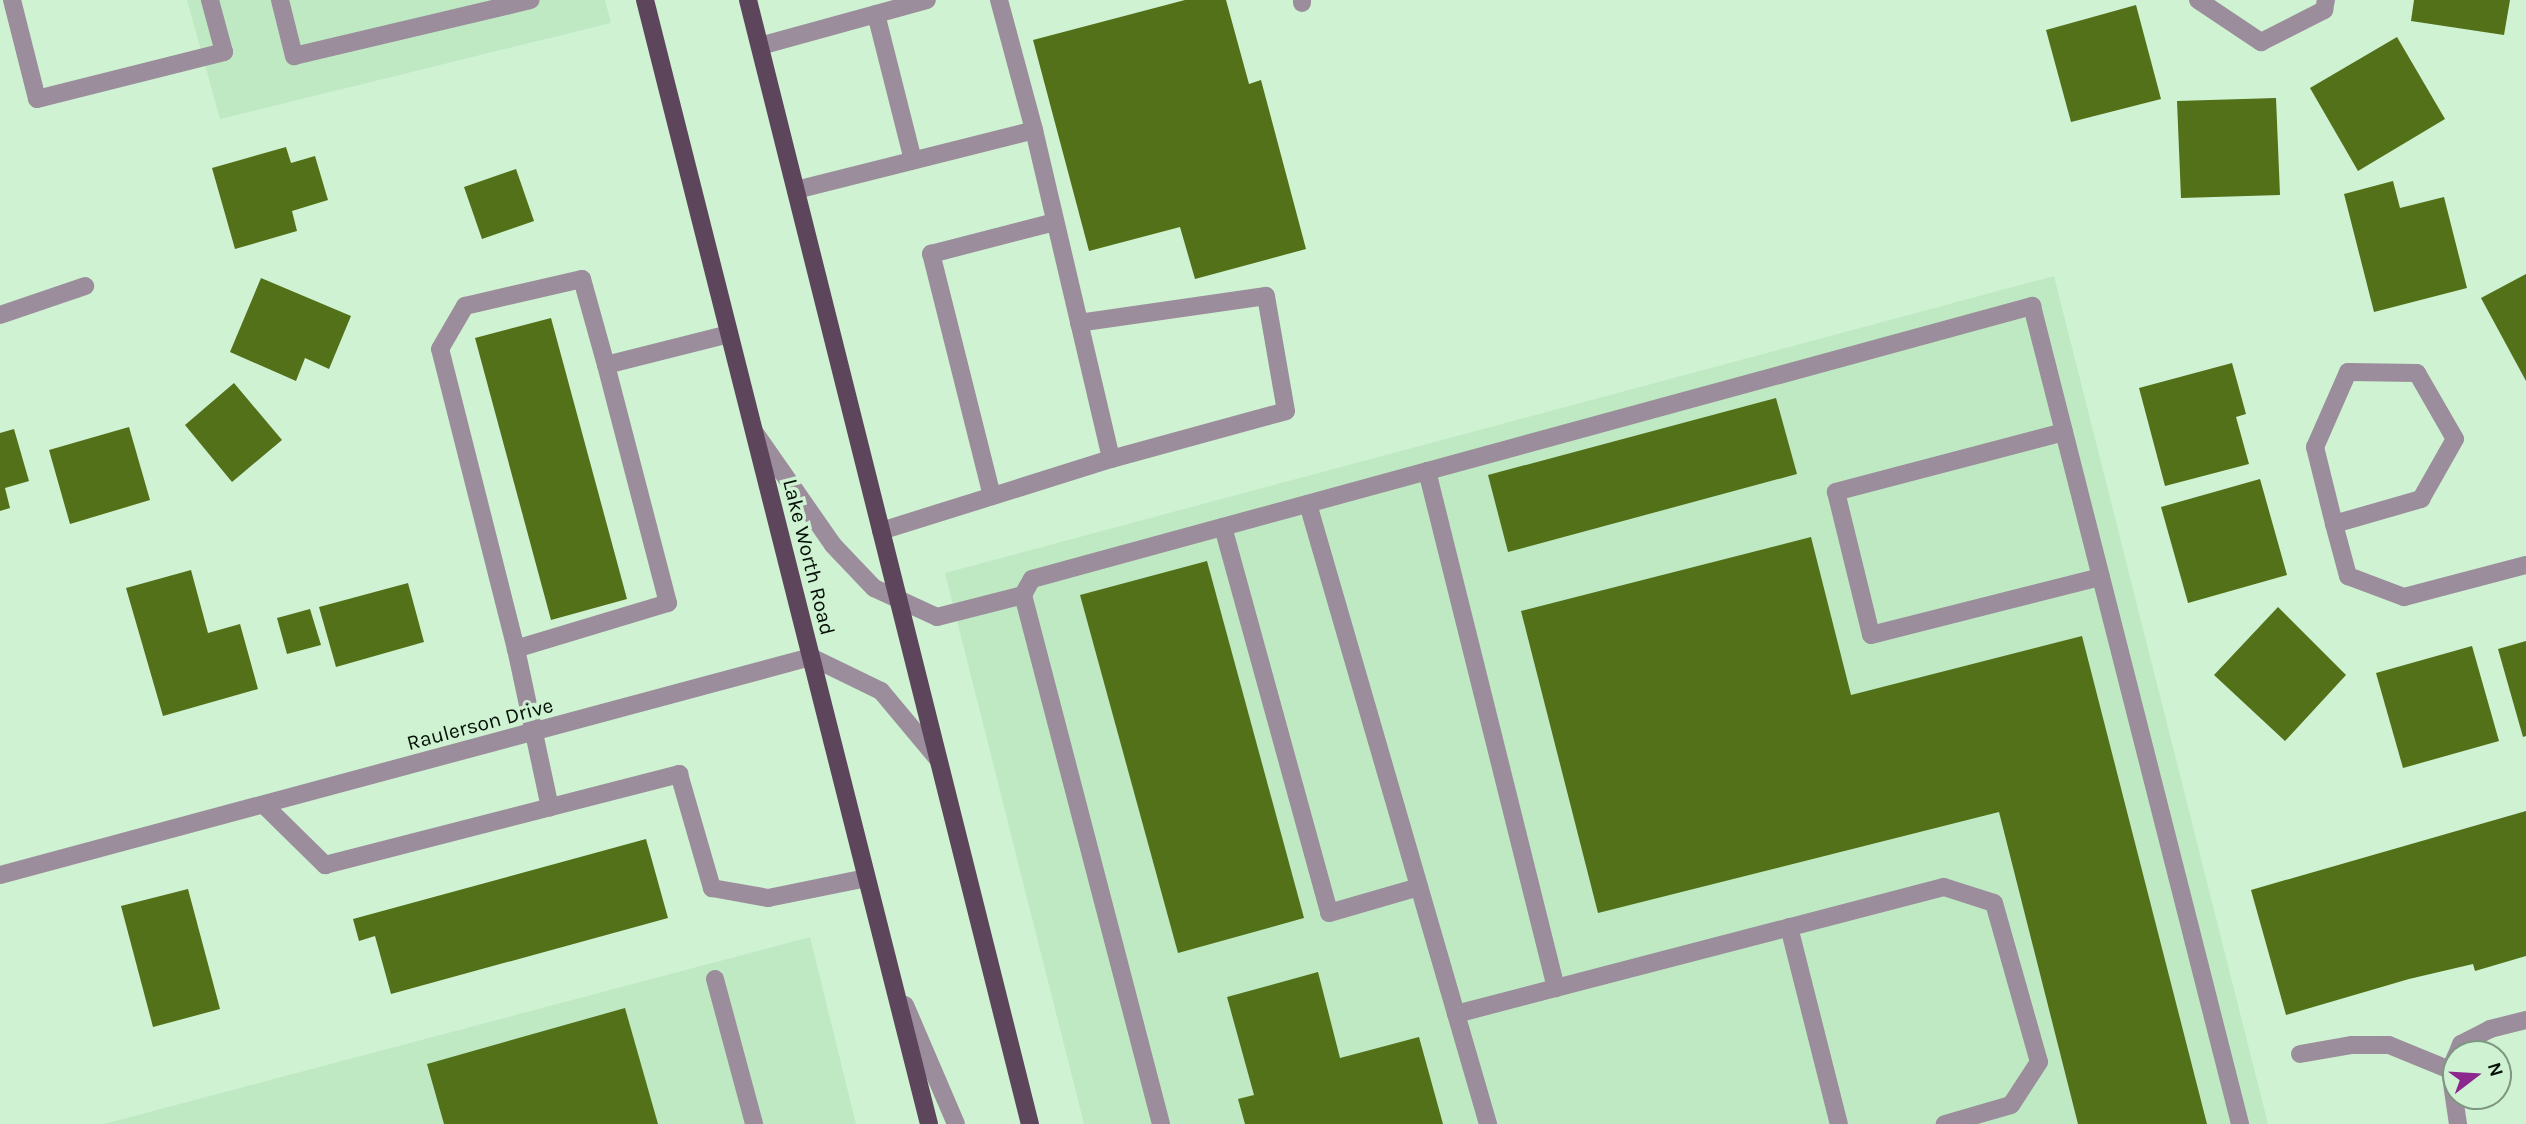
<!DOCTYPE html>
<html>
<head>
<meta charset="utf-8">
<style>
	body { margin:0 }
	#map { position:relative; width:2526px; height:1124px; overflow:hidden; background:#cff2d2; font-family:Karla,sans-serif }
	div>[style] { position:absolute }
	.built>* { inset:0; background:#bfe9c3 }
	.building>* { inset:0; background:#527119 }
	.lane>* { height:18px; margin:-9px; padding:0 9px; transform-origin:9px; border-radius:9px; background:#9b8d9b }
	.street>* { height:18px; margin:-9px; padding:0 9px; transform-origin:9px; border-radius:9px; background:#9b8d9b }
	.primary>* { height:18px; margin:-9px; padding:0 9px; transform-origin:9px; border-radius:9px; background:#5d455c }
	span { translate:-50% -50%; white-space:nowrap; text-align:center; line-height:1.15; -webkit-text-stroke:7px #cff2d2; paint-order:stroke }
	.street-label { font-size:21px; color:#040f05 }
	.north { position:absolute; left:2442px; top:1040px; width:70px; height:70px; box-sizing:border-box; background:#cff2d2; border:2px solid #7e9780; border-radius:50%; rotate:73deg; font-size:19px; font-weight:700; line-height:28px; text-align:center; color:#040f05 }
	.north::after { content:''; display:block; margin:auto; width:24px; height:32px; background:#8c278e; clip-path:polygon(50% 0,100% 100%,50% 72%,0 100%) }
</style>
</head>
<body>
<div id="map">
	<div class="built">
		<div style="clip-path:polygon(187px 0,605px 0,611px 23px,220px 119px)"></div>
		<div style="clip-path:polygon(2054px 276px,2268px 1124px,1084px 1124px,945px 573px)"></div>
		<div style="clip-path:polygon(810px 937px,856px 1124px,104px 1124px)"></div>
	</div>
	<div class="building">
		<div style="clip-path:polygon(1185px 0,1226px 0,1249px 84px,1261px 80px,1306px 249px,1195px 279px,1180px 227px,1089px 251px,1033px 40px)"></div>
		<div style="clip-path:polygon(2414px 0,2510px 0,2504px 35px,2411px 21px)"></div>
		<div style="clip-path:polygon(2136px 5px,2161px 99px,2071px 122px,2046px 30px)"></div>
		<div style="clip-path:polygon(2397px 37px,2445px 119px,2358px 171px,2310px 88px)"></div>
		<div style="clip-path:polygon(2276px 98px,2280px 195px,2181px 198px,2177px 101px)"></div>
		<div style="clip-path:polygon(286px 147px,291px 163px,315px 156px,328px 200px,292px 211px,297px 231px,235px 249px,212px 168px)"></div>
		<div style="clip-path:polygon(516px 169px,534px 221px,482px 239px,464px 187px)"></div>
		<div style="clip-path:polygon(2393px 181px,2400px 208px,2444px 197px,2467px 288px,2374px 312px,2344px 194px)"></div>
		<div style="clip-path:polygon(2526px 274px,2526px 381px,2481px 298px)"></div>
		<div style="clip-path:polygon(261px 278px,351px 316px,329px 369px,305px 358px,296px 381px,230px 352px)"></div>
		<div style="clip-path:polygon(551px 318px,627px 599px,551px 620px,475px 338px)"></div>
		<div style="clip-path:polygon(2232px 363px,2246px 414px,2236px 417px,2249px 464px,2165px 486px,2139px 388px)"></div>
		<div style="clip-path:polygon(234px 383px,282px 440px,232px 482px,185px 425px)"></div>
		<div style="clip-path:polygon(1776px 398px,1797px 474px,1508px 552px,1488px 475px)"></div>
		<div style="clip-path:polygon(129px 427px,150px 500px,70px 524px,49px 450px)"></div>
		<div style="clip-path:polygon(14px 429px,29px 481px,5px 488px,10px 508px,0 511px,0 433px)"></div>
		<div style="clip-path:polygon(2260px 479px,2287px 575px,2188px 603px,2161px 507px)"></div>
		<div style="clip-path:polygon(1811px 537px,1851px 695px,2082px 636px,2207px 1124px,2078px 1124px,1999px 812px,1598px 913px,1521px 611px)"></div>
		<div style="clip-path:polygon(1207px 561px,1304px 918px,1178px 953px,1080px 595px)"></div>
		<div style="clip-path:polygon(191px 570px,208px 633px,240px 624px,258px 689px,163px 716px,126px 588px)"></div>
		<div style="clip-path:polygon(408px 583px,424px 642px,336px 667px,319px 607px)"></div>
		<div style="clip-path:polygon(2278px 607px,2346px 675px,2285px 741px,2214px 675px)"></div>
		<div style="clip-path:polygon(310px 609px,321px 645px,287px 654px,277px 618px)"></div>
		<div style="clip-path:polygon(2526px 641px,2526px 736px,2523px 737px,2498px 649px)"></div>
		<div style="clip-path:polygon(2472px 646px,2499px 741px,2403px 768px,2376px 673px)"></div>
		<div style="clip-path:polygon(2526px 811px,2526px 956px,2475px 971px,2473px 964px,2409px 979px,2286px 1015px,2251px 890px)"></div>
		<div style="clip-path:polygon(646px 839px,668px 918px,391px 994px,375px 936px,359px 941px,353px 919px)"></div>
		<div style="clip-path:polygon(188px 889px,220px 1009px,153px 1027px,121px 906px)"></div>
		<div style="clip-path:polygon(1318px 972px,1340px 1058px,1419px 1037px,1443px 1124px,1245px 1124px,1238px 1099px,1254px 1095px,1227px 997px)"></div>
		<div style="clip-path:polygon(625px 1008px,658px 1124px,444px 1124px,427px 1064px)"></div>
	</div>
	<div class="lane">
		<div style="left:12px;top:0;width:102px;rotate:75.8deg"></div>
		<div style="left:37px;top:99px;width:193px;rotate:-14.1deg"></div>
		<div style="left:224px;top:52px;width:54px;rotate:-105.1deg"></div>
		<div style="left:280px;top:0;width:58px;rotate:76deg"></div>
		<div style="left:294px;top:56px;width:243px;rotate:-13.3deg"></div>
		<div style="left:999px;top:0;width:135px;rotate:74.9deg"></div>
		<div style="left:1302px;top:0;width:3px;rotate:90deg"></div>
		<div style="left:2198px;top:0;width:76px;rotate:33.7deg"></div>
		<div style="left:2261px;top:42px;width:71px;rotate:-26.9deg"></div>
		<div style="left:2324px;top:10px;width:10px;rotate:-79deg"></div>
		<div style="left:876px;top:14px;width:151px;rotate:75.8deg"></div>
		<div style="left:760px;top:46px;width:173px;rotate:-15.4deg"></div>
		<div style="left:796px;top:190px;width:245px;rotate:-14.1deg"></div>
		<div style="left:1034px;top:130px;width:338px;rotate:76.8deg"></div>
		<div style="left:1111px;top:459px;width:181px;rotate:-15.3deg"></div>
		<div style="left:1286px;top:411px;width:117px;rotate:-99.9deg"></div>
		<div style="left:1266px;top:296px;width:189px;rotate:171.8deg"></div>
		<div style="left:606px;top:365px;width:246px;rotate:75.4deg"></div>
		<div style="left:668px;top:603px;width:159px;rotate:163.2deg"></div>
		<div style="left:516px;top:649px;width:309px;rotate:-104.2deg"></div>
		<div style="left:440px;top:349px;width:50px;rotate:-59.8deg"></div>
		<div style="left:465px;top:306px;width:120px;rotate:-13deg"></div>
		<div style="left:582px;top:279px;width:89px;rotate:74.4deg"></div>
		<div style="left:606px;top:365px;width:127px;rotate:-14.1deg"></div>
		<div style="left:2064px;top:432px;width:236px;rotate:165.3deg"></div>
		<div style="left:1836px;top:492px;width:147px;rotate:76.2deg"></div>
		<div style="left:1871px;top:635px;width:237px;rotate:-14.2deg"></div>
		<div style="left:755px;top:433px;width:136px;rotate:55.1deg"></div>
		<div style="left:833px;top:545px;width:59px;rotate:46.4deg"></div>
		<div style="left:874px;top:588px;width:69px;rotate:24.7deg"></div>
		<div style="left:937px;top:617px;width:89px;rotate:-14.3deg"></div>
		<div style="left:1427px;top:471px;width:533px;rotate:75.99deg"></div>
		<div style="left:992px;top:496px;width:250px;rotate:-104.1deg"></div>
		<div style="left:931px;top:254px;width:128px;rotate:-14.5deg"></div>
		<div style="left:1308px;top:504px;width:646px;rotate:73.81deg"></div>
		<div style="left:2334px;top:524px;width:91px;rotate:-16deg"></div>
		<div style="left:2421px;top:499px;width:69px;rotate:-60.5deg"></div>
		<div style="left:2455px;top:439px;width:76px;rotate:-119.9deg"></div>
		<div style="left:2417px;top:373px;width:69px;rotate:-179.2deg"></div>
		<div style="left:2348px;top:372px;width:82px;rotate:113.7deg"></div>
		<div style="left:2315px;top:447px;width:79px;rotate:76.1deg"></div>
		<div style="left:2334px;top:524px;width:54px;rotate:74.9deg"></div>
		<div style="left:2348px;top:576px;width:60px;rotate:20.6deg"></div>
		<div style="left:1223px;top:527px;width:400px;rotate:74.6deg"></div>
		<div style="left:1329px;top:913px;width:94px;rotate:-16.1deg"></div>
		<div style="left:881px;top:531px;width:241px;rotate:-17.4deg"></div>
		<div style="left:516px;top:649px;width:162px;rotate:77.9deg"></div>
		<div style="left:264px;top:805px;width:86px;rotate:44.5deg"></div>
		<div style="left:325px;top:865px;width:366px;rotate:-14.4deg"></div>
		<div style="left:679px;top:774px;width:119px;rotate:73.9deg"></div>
		<div style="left:712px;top:888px;width:57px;rotate:10.1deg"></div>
		<div style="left:768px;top:898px;width:100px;rotate:-11.5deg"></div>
		<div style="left:1789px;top:927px;width:203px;rotate:75.8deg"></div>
		<div style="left:715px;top:979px;width:150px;rotate:74.9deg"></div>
		<div style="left:905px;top:1005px;width:129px;rotate:66.8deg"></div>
		<div style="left:1456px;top:1014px;width:504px;rotate:-14.59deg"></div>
		<div style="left:1944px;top:887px;width:52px;rotate:17.7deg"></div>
		<div style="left:1994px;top:903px;width:165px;rotate:74.2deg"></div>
		<div style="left:2039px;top:1062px;width:51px;rotate:123.1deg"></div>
		<div style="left:2011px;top:1105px;width:69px;rotate:163.9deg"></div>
		<div style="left:2300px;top:1054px;width:53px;rotate:-9.8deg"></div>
		<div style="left:2352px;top:1045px;width:37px"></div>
		<div style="left:2389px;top:1045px;width:66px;rotate:22.3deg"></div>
		<div style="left:1161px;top:1124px;width:547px;rotate:-104.62deg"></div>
		<div style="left:1023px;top:595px;width:18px;rotate:-61deg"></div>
		<div style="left:1032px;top:579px;width:1037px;rotate:-15.27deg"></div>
		<div style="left:2032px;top:306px;width:844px;rotate:75.73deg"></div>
	</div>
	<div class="street">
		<div style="left:0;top:315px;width:90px;rotate:-18.8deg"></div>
		<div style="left:2404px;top:597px;width:126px;rotate:-14.7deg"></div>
		<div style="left:0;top:875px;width:840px;rotate:-15.05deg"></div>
		<div style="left:811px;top:657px;width:78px;rotate:25.9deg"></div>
		<div style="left:881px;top:691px;width:87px;rotate:50.1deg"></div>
		<div style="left:2457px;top:1054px;width:11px;rotate:-68deg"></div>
		<div style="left:2461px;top:1044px;width:33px;rotate:-27deg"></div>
		<div style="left:2490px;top:1029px;width:37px;rotate:-14deg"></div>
		<div style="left:2456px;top:1056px;width:15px;rotate:113deg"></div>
		<div style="left:2450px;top:1070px;width:55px;rotate:81.6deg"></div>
	</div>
	<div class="primary">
		<div style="left:645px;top:0;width:1159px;rotate:75.82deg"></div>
		<div style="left:748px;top:0;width:1159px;rotate:75.92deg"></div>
	</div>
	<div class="street-label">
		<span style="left:809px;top:557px;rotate:76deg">Lake Worth Road</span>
		<span style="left:480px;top:724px;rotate:-15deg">Raulerson Drive</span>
	</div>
	<div class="north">N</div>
</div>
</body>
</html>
